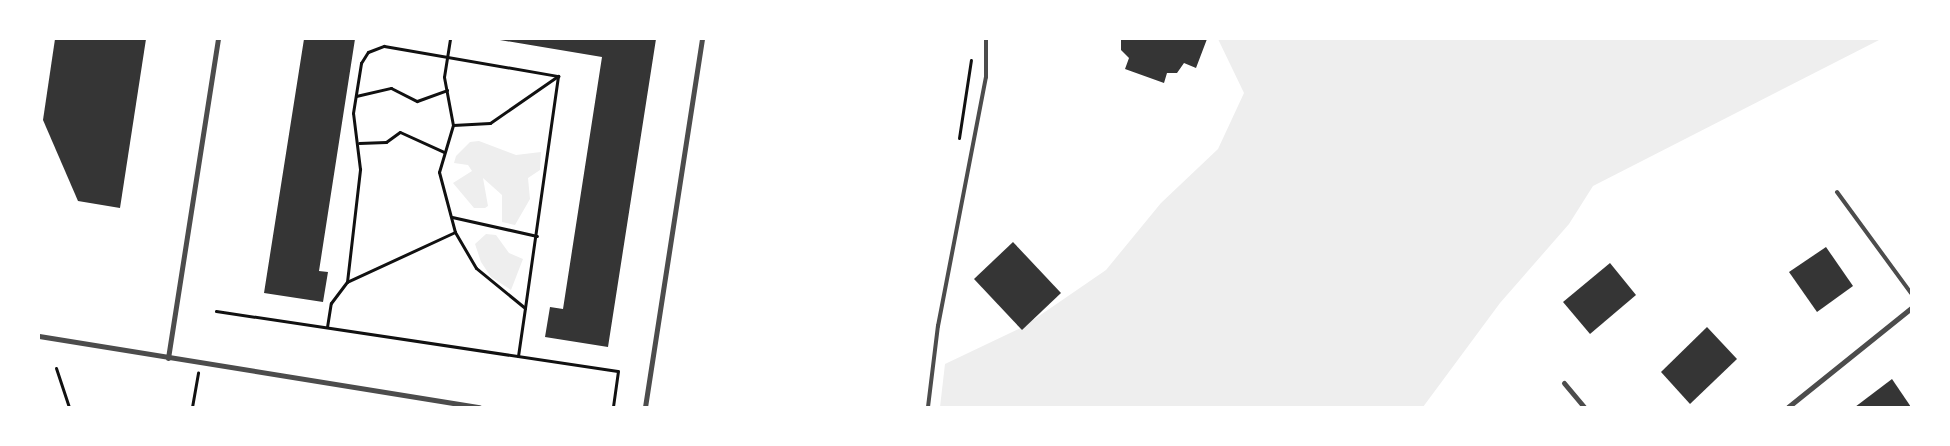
<!DOCTYPE html>
<html>
<head>
<meta charset="utf-8">
<style>
	body { margin:0 }
	#map { position:relative; width:1950px; height:446px; overflow:hidden; background:#fff; font-family:"Source Serif 4",serif }
	div>[style] { position:absolute }
	.green>* { inset:0; background:#eee }
	.building>* { inset:0; background:#353535 }
	.path>* { height:3px; margin:-1.5px; padding:0 1.5px; transform-origin:1.5px; border-radius:1.5px; background:#111 }
	.service>* { height:4px; margin:-2px; padding:0 2px; transform-origin:2px; border-radius:2px; background:#4c4c4c }
	.minor>* { height:5px; margin:-2.5px; padding:0 2.5px; transform-origin:2.5px; border-radius:2.5px; background:#4c4c4c }
	span { translate:-50% -50%; white-space:nowrap; text-align:center; line-height:1.15; -webkit-text-stroke:5px #fff; paint-order:stroke }
	.frame { position:absolute; inset:0; border:40px solid #fff; pointer-events:none }
</style>
</head>
<body>
<div id="map">
	<div class="green">
		<div style="clip-path:polygon(1218px 39px,1881px 39px,1593px 186px,1569px 224px,1500px 303px,1423px 407px,940px 407px,945px 364px,1023px 327px,1106px 270px,1161px 203px,1218px 149px,1244px 93px)"></div>
		<div style="clip-path:polygon(479px 141px,516px 155px,541px 152px,540px 170px,528px 178px,530px 199px,515px 225px,502px 222px,502px 195px,483px 178px,488px 206px,485px 208px,474px 208px,453px 183px,472px 171px,468px 165px,454px 163px,456px 156px,470px 142px)"></div>
		<div style="clip-path:polygon(486px 234px,496px 235px,509px 253px,523px 259px,511px 290px,491px 277px,481px 262px,475px 244px)"></div>
	</div>
	<div class="building">
		<div style="clip-path:polygon(55px 39px,146px 39px,120px 208px,78px 201px,43px 120px)"></div>
		<div style="clip-path:polygon(304px 39px,355px 39px,319px 271px,328px 272px,323px 302px,264px 293px)"></div>
		<div style="clip-path:polygon(494px 39px,656px 39px,608px 347px,545px 337px,550px 307px,563px 309px,602px 57px)"></div>
		<div style="clip-path:polygon(1121px 39px,1207px 39px,1196px 68px,1184px 63px,1177px 73px,1167px 73px,1164px 83px,1125px 69px,1129px 58px,1121px 50px)"></div>
		<div style="clip-path:polygon(1013px 242px,1061px 293px,1022px 330px,974px 279px)"></div>
		<div style="clip-path:polygon(1826px 247px,1853px 286px,1817px 312px,1789px 272px)"></div>
		<div style="clip-path:polygon(1610px 263px,1636px 295px,1590px 334px,1563px 302px)"></div>
		<div style="clip-path:polygon(1707px 327px,1737px 359px,1690px 404px,1661px 372px)"></div>
		<div style="clip-path:polygon(1892px 379px,1911px 407px,1855px 407px)"></div>
	</div>
	<div class="path">
		<div style="left:450px;top:39px;width:38px;rotate:99deg"></div>
		<div style="left:444px;top:77px;width:49px;rotate:79.4deg"></div>
		<div style="left:453px;top:125px;width:49px;rotate:106.6deg"></div>
		<div style="left:439px;top:172px;width:62px;rotate:75.1deg"></div>
		<div style="left:356px;top:96px;width:36px;rotate:-13deg"></div>
		<div style="left:391px;top:88px;width:29px;rotate:27deg"></div>
		<div style="left:417px;top:101px;width:32px;rotate:-20deg"></div>
		<div style="left:453px;top:125px;width:37px;rotate:-3deg"></div>
		<div style="left:490px;top:123px;width:83px;rotate:-34.7deg"></div>
		<div style="left:959px;top:138px;width:79px;rotate:-81.3deg"></div>
		<div style="left:359px;top:143px;width:27px;rotate:-2deg"></div>
		<div style="left:386px;top:142px;width:17px;rotate:-36deg"></div>
		<div style="left:400px;top:132px;width:48px;rotate:24.4deg"></div>
		<div style="left:452px;top:217px;width:87px;rotate:12.6deg"></div>
		<div style="left:216px;top:311px;width:406px;rotate:8.5deg"></div>
		<div style="left:618px;top:371px;width:36px;rotate:98deg"></div>
		<div style="left:327px;top:327px;width:24px;rotate:-81deg"></div>
		<div style="left:331px;top:303px;width:26px;rotate:-53deg"></div>
		<div style="left:347px;top:282px;width:114px;rotate:-83.4deg"></div>
		<div style="left:360px;top:169px;width:56px;rotate:-97.1deg"></div>
		<div style="left:353px;top:113px;width:51px;rotate:-80.9deg"></div>
		<div style="left:361px;top:63px;width:13px;rotate:-58deg"></div>
		<div style="left:368px;top:52px;width:17px;rotate:-21deg"></div>
		<div style="left:384px;top:46px;width:177px;rotate:9.8deg"></div>
		<div style="left:558px;top:76px;width:234px;rotate:98.1deg"></div>
		<div style="left:525px;top:308px;width:63px;rotate:-140.8deg"></div>
		<div style="left:476px;top:268px;width:42px;rotate:-120.3deg"></div>
		<div style="left:455px;top:232px;width:119px;rotate:155.2deg"></div>
		<div style="left:518px;top:356px;width:49px;rotate:-81.7deg"></div>
		<div style="left:56px;top:368px;width:41px;rotate:71.6deg"></div>
		<div style="left:192px;top:407px;width:35px;rotate:-80deg"></div>
	</div>
	<div class="service">
		<div style="left:1837px;top:192px;width:125px;rotate:53.8deg"></div>
		<div style="left:928px;top:407px;width:82px;rotate:-83deg"></div>
		<div style="left:938px;top:326px;width:254px;rotate:-79.1deg"></div>
		<div style="left:986px;top:77px;width:38px;rotate:-90deg"></div>
	</div>
	<div class="minor">
		<div style="left:39px;top:336px;width:446px;rotate:9.2deg"></div>
		<div style="left:168px;top:358px;width:323px;rotate:-81.1deg"></div>
		<div style="left:1564px;top:383px;width:31px;rotate:50deg"></div>
		<div style="left:645px;top:407px;width:372px;rotate:-81.2deg"></div>
		<div style="left:1788px;top:407px;width:158px;rotate:-38.8deg"></div>
	</div>
	<div class="frame"></div>
</div>
</body>
</html>
